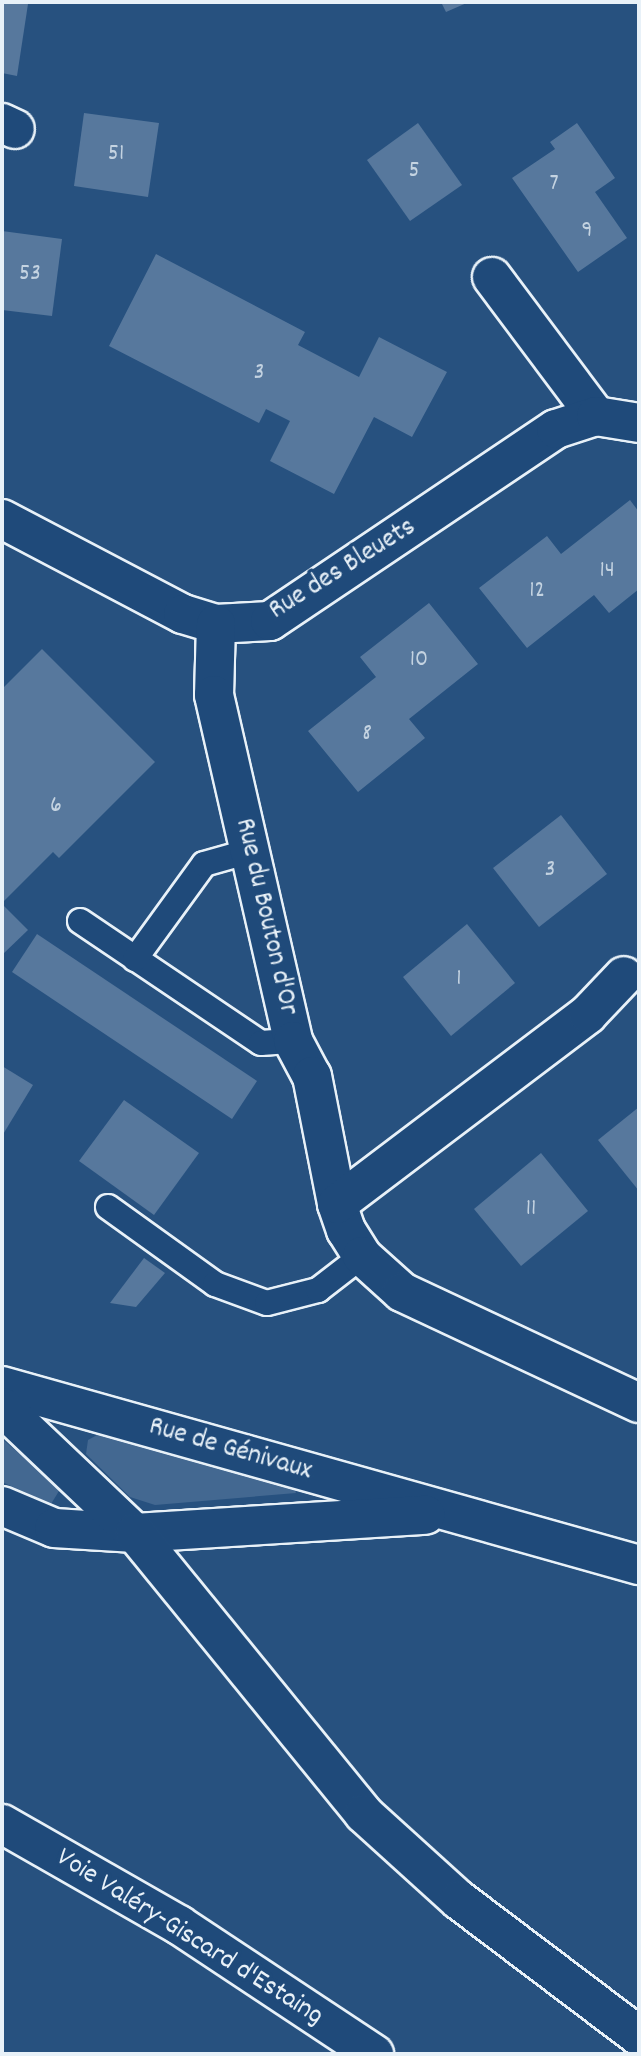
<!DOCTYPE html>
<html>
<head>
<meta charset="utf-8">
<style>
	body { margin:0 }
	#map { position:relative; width:641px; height:2056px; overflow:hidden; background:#27517f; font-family:Dekko,sans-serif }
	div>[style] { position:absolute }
	.green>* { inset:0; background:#436891 }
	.building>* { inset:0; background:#57789d }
	.roads { filter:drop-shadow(2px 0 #e8f1f8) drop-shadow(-2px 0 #e8f1f8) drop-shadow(0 2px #e8f1f8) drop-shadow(0 -2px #e8f1f8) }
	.lane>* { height:24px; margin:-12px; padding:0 12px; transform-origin:12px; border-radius:12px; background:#1f4a7a }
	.street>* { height:38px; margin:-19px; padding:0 19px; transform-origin:19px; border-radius:19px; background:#1f4a7a }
	.secondary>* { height:38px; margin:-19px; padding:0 19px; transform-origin:19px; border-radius:19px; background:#1f4a7a }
	.highway>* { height:38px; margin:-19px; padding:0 19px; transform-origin:19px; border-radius:19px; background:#1f4a7a }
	span { translate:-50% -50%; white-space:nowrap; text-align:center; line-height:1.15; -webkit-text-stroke:7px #1f4a7a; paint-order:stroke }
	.number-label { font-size:24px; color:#c4d3e1 }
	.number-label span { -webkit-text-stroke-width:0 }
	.street-label { font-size:28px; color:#e8f1f8 }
	.frame { position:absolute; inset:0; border:4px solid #e8f1f8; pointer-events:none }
</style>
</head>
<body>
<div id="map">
	<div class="green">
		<div style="clip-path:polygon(99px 1434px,293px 1485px,296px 1493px,155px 1505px,130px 1497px,86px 1454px,88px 1440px)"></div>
		<div style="clip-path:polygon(2px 1439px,57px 1485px,59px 1491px,51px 1504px,2px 1482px)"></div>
	</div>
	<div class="building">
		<div style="clip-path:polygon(2px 2px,28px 4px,17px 76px,2px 73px)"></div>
		<div style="clip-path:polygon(441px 2px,469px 2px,446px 12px)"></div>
		<div style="clip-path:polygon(84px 113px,159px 123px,148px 197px,74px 186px)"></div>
		<div style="clip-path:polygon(418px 123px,462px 185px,410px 221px,367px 160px)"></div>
		<div style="clip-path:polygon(577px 123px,615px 178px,595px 192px,627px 238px,578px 272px,512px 178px,555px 149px,550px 142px)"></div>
		<div style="clip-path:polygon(2px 231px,62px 239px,52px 316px,2px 310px)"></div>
		<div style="clip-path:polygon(156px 254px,305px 332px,298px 345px,359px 377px,379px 337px,447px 372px,412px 437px,374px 417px,334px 494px,270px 461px,290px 421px,266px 409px,259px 423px,109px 346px)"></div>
		<div style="clip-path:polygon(630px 500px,639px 512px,639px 589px,609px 613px,594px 595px,527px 648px,479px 588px,547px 536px,561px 554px)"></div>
		<div style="clip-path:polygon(429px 603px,478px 664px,409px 719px,425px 738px,358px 792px,308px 731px,376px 677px,360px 657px)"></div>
		<div style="clip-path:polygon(42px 649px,155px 762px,59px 858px,53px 852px,2px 903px,2px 689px)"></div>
		<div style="clip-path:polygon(561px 815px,607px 874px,539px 927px,493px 868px)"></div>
		<div style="clip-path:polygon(2px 904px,28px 930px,2px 955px)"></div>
		<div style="clip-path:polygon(467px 924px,515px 983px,451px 1036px,403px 977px)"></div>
		<div style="clip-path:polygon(37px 934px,257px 1081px,232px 1119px,12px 972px)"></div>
		<div style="clip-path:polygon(2px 1066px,33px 1085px,2px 1136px)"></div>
		<div style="clip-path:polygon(124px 1100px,199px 1153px,154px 1215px,79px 1161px)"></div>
		<div style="clip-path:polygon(639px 1107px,639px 1191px,598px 1140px)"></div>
		<div style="clip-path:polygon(541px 1153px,588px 1211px,521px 1266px,474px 1209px)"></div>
		<div style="clip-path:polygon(144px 1258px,165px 1273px,136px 1307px,110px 1303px)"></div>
	</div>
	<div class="roads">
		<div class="lane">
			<div style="left:80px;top:921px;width:218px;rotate:34deg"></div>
			<div style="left:261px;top:1043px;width:32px;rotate:-4deg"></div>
			<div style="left:135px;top:959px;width:117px;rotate:-54deg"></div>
			<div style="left:204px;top:864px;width:48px;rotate:-15.8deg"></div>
			<div style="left:108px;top:1207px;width:132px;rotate:35.7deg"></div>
			<div style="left:215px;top:1284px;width:55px;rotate:20.1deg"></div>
			<div style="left:267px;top:1303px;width:53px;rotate:-14.3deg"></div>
			<div style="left:318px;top:1290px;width:56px;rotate:-37.7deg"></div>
		</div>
		<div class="street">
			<div style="left:2px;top:123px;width:14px;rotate:25deg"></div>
			<div style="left:492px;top:277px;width:174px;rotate:53.2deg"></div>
			<div style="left:2px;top:519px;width:204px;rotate:27.7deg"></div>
			<div style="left:183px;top:614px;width:34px;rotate:17deg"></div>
			<div style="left:216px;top:624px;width:54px;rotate:-3.2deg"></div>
			<div style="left:270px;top:621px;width:344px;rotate:-33.9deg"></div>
			<div style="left:556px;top:429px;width:42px;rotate:-18deg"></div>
			<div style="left:596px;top:416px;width:44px;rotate:9.2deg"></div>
			<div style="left:216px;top:624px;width:71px;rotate:91.6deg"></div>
			<div style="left:214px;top:695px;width:355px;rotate:77.1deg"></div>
			<div style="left:293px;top:1041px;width:40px;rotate:62deg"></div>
			<div style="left:312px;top:1076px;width:130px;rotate:78.9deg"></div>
			<div style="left:337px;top:1204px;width:28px;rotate:71deg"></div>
			<div style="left:346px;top:1230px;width:31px;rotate:58deg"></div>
			<div style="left:362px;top:1256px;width:54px;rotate:42deg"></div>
			<div style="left:402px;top:1292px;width:262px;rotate:25.1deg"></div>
			<div style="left:337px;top:1204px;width:315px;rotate:-37.1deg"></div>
			<div style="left:588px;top:1014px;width:52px;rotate:-46.5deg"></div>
		</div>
		<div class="secondary">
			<div style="left:2px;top:1386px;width:662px;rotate:15.7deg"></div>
			<div style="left:2px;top:1506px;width:56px;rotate:22.9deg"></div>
			<div style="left:54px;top:1528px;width:81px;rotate:3.5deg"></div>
			<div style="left:135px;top:1533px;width:291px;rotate:-3.6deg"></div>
		</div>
		<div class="highway">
			<div style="left:2px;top:1407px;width:183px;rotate:43.5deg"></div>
			<div style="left:135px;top:1533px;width:362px;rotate:50.8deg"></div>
			<div style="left:364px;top:1814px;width:128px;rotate:42.2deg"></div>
			<div style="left:459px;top:1900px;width:226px;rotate:37.1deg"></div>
			<div style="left:2px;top:1824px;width:204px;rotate:29.7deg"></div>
			<div style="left:179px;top:1925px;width:234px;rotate:33.5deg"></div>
		</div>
	</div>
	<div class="number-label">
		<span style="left:116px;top:155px">51</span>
		<span style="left:414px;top:172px">5</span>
		<span style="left:554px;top:185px">7</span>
		<span style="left:587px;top:232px">9</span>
		<span style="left:30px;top:275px">53</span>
		<span style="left:259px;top:374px">3</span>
		<span style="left:607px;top:572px">14</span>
		<span style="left:537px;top:592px">12</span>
		<span style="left:419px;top:661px">10</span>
		<span style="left:367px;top:735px">8</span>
		<span style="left:56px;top:807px">6</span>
		<span style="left:550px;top:871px">3</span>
		<span style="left:459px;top:980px">1</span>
		<span style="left:531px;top:1210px">11</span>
	</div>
	<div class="street-label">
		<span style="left:343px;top:570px;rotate:-32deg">Rue des Bleuets</span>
		<span style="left:265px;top:917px;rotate:77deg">Rue du Bouton d'Or</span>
		<span style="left:230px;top:1450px;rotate:16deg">Rue de Génivaux</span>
		<span style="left:189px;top:1938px;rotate:32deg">Voie Valéry-Giscard d'Estaing</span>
	</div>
	<div class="frame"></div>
</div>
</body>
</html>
